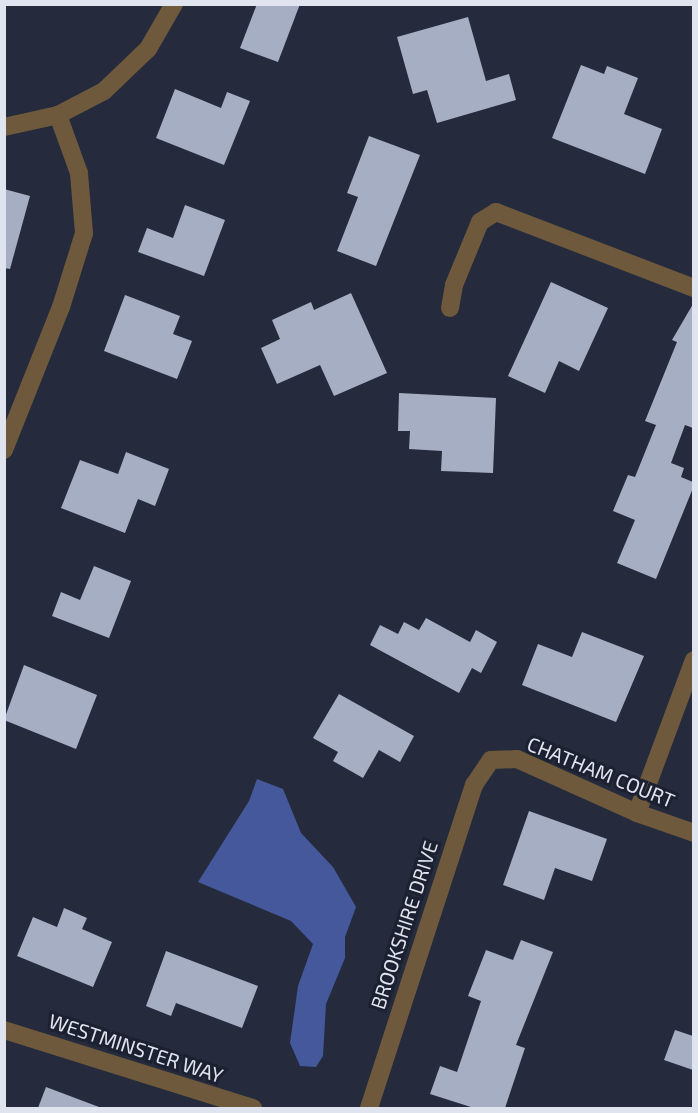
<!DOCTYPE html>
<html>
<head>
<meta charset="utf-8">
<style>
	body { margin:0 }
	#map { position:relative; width:698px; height:1113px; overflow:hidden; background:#252b3c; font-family:"Exo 2",sans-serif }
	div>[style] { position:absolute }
	.water>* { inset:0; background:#45589b }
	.building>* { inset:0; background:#a6aec3 }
	.street>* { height:18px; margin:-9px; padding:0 9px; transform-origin:9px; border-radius:9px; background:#6e593d }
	span { translate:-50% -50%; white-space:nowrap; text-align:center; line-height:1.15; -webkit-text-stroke:6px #1b2131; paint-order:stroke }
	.street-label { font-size:20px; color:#dfe4ef }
	.frame { position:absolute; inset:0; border:6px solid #dfe4ef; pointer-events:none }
</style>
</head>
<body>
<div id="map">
	<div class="water">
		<div style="clip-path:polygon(257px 779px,283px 789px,301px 833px,333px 867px,356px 907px,345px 937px,345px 958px,326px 1004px,323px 1056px,316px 1067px,300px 1066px,290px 1043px,298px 986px,313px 944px,291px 921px,198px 882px,249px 801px)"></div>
	</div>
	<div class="building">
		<div style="clip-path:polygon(257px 4px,300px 4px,278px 62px,240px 48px)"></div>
		<div style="clip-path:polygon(468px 17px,486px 81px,509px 74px,516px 100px,437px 123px,427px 90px,413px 94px,397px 37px)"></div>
		<div style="clip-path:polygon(581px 65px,604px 74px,607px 66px,638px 78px,624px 114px,662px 129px,645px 174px,552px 138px)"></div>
		<div style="clip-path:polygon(175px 89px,221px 108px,227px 92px,250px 101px,224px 165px,156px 138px)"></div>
		<div style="clip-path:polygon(369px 136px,420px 155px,376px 266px,337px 251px,358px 197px,347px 193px)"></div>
		<div style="clip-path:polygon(4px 189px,30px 196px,10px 269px,4px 268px)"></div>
		<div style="clip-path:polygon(185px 205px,225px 220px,204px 276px,138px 252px,147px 228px,173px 238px)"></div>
		<div style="clip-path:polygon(551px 282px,608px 308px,579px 371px,559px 361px,545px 393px,508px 376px)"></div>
		<div style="clip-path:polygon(351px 293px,387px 373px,334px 396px,320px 365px,277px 384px,261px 348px,280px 339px,272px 320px,311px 302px,314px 310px)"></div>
		<div style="clip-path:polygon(125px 295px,180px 316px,173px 334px,192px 341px,177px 379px,104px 351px)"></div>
		<div style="clip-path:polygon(693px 304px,693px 428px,685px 425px,671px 463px,684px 468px,681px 477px,693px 482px,693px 488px,656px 579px,617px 563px,635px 520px,613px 511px,628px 475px,635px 477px,656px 425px,645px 421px,677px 342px,672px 340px)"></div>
		<div style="clip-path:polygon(399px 393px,496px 398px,493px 473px,441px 471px,442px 451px,409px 449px,410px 431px,398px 431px)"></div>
		<div style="clip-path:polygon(126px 452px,169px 469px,155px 506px,138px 499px,125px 533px,61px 508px,80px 460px,118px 474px)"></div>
		<div style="clip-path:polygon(94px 566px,131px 581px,109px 638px,52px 616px,61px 592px,80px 600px)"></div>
		<div style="clip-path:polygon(426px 618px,470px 642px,476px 630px,497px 642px,481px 673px,472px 668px,459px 693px,370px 645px,380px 625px,398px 634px,404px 622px,419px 630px)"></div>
		<div style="clip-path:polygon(582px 632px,644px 656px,616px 722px,522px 685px,538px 644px,572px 657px)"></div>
		<div style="clip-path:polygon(24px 665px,97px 695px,76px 749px,4px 720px)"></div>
		<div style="clip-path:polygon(339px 694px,414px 736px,400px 762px,379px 750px,363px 778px,333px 761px,338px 752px,313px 738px)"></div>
		<div style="clip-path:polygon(529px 811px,607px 839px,592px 881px,555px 868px,544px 900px,503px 885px)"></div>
		<div style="clip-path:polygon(64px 908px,87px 918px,82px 929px,112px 942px,93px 987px,17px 956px,33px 917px,57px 927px)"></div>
		<div style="clip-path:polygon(521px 940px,553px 952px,516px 1045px,525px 1048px,505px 1108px,474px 1108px,430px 1094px,440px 1066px,457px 1072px,481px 1001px,468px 996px,486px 950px,513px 960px)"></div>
		<div style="clip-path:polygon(166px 951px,258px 986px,242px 1028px,176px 1003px,171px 1016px,146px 1006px)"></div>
		<div style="clip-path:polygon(675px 1030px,693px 1036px,693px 1070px,664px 1060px)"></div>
		<div style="clip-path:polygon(46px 1087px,99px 1107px,98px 1108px,38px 1108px)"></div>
	</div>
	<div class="street">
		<div style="left:4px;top:127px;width:55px;rotate:-12.5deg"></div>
		<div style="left:58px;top:115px;width:52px;rotate:-27.6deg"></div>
		<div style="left:104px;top:91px;width:61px;rotate:-43.7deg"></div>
		<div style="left:148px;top:49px;width:52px;rotate:-60deg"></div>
		<div style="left:450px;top:308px;width:23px;rotate:-80deg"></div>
		<div style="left:454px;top:285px;width:68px;rotate:-67.6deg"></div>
		<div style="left:480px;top:222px;width:19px;rotate:-32deg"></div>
		<div style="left:496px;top:212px;width:212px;rotate:21deg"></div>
		<div style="left:4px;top:450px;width:154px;rotate:-68.3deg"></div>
		<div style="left:61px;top:307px;width:77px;rotate:-72.7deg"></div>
		<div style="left:84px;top:233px;width:60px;rotate:-94.8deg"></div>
		<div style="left:79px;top:173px;width:62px;rotate:-109.9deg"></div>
		<div style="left:637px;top:813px;width:163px;rotate:-69.6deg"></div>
		<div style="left:4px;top:1030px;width:261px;rotate:17.4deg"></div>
		<div style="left:369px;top:1108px;width:340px;rotate:-72deg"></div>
		<div style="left:474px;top:785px;width:30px;rotate:-56deg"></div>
		<div style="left:491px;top:760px;width:26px;rotate:-2deg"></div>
		<div style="left:517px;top:759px;width:132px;rotate:24.2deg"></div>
		<div style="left:637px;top:813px;width:60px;rotate:19.3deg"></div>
	</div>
	<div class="street-label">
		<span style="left:601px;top:772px;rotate:22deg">CHATHAM COURT</span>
		<span style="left:404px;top:925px;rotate:-72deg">BROOKSHIRE DRIVE</span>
		<span style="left:136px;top:1048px;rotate:18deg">WESTMINSTER WAY</span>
	</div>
	<div class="frame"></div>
</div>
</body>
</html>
